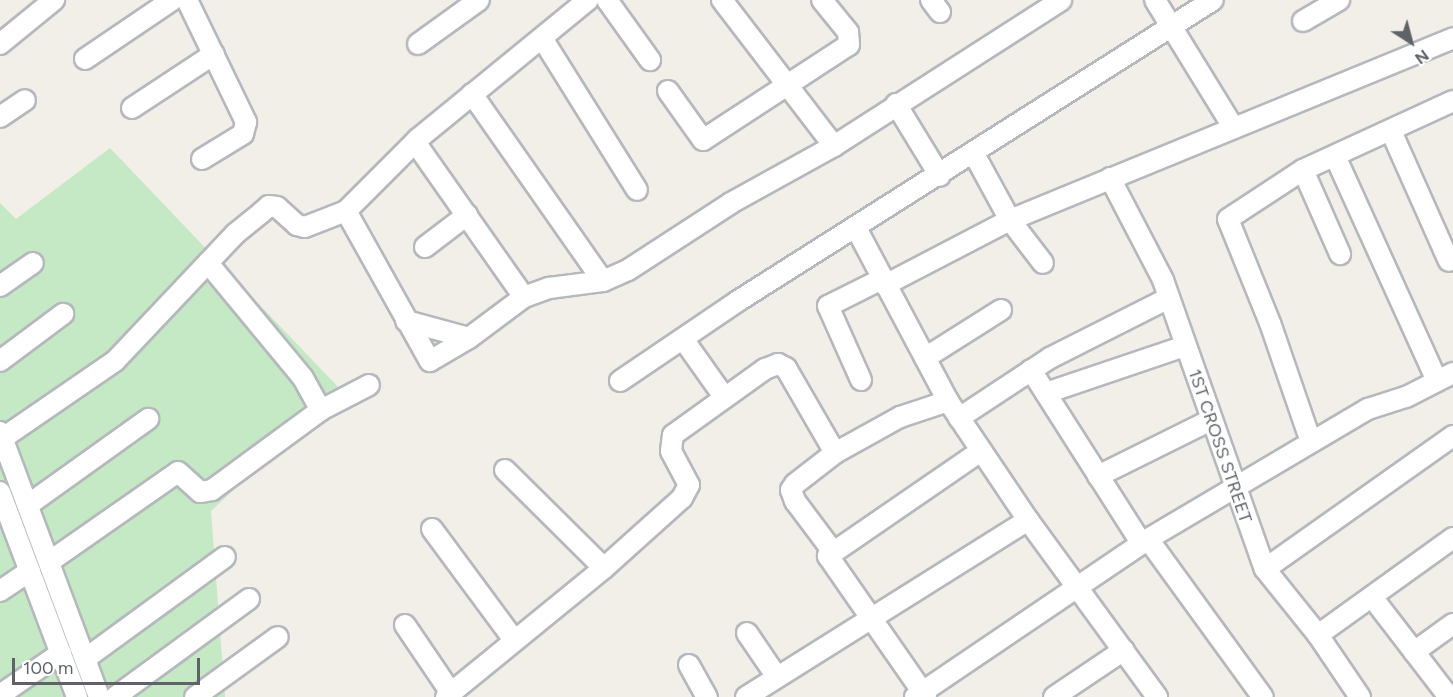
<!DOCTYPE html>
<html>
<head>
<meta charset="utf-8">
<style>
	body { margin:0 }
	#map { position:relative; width:1453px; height:697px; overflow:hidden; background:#f1efe8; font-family:Figtree,sans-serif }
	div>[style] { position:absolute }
	.green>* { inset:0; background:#c5e8c5 }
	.roads { filter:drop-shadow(2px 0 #b5b8bc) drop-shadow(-2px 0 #b5b8bc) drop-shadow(0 2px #b5b8bc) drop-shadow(0 -2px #b5b8bc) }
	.minor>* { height:20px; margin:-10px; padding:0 10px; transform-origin:10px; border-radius:10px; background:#fff }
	span { translate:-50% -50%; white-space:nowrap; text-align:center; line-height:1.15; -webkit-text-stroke:4.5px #fff; paint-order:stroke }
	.street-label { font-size:18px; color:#5f6368 }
	.north { position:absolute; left:1381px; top:12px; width:60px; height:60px; -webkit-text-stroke:4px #fff; paint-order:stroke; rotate:144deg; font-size:16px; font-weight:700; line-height:24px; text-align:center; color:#5f6368 }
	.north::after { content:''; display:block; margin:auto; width:21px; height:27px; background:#5f6368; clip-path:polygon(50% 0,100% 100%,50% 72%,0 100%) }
	.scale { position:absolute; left:12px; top:658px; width:188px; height:27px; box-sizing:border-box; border:3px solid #5f6368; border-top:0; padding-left:8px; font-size:18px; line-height:21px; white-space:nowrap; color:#5f6368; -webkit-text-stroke:4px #fff; paint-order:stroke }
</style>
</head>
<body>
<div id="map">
	<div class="green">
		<div style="clip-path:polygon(110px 148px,340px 389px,211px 511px,225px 697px,0 697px,0 203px,16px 219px)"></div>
	</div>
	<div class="roads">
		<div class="minor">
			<div style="left:187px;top:0;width:136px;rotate:64.2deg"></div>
			<div style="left:246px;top:122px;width:12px;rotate:104deg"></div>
			<div style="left:243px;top:134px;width:48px;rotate:148.6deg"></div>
			<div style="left:607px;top:0;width:74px;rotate:54.4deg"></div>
			<div style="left:722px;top:0;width:184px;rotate:52.5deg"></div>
			<div style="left:931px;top:0;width:15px;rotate:53deg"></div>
			<div style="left:1155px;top:0;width:149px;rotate:58.4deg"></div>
			<div style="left:1303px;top:21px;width:42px;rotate:-30.3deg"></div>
			<div style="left:542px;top:38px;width:179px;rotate:58deg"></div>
			<div style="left:0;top:44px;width:70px;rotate:-39.2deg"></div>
			<div style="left:418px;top:44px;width:75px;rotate:-35.8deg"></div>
			<div style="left:85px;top:59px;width:105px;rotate:-34.1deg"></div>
			<div style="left:668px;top:91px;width:60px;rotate:54.5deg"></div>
			<div style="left:703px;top:140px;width:174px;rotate:-33.1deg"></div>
			<div style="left:849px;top:45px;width:13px;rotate:-94deg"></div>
			<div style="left:848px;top:32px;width:41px;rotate:-129.1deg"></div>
			<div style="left:472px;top:94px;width:228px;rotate:55deg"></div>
			<div style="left:896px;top:104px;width:84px;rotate:58.6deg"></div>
			<div style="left:132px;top:108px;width:98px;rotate:-33.4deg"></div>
			<div style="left:0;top:117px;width:30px;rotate:-34deg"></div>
			<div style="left:1391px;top:131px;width:142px;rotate:66deg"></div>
			<div style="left:415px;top:142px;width:189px;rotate:54.9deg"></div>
			<div style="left:974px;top:154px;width:75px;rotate:61.4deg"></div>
			<div style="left:1010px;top:220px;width:479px;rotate:-22.3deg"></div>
			<div style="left:1335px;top:156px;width:247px;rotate:65.6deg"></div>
			<div style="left:1303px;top:170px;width:92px;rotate:66.2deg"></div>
			<div style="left:1110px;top:178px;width:115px;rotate:62.5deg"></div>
			<div style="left:1163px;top:280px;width:306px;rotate:70.6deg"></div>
			<div style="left:1265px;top:569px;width:85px;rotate:51.2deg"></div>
			<div style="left:1318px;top:635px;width:75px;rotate:55.9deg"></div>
			<div style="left:346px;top:211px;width:172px;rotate:60.8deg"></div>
			<div style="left:430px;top:361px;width:45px;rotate:-30.5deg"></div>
			<div style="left:469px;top:338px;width:69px;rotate:-36.7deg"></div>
			<div style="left:524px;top:297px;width:27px;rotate:-20deg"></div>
			<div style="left:549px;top:288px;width:54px;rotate:-7.4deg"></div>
			<div style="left:603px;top:281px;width:27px;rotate:-24deg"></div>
			<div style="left:628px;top:270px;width:123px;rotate:-33deg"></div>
			<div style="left:731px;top:203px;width:118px;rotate:-29deg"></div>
			<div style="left:834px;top:146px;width:270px;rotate:-32.7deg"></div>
			<div style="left:856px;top:228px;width:196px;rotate:62deg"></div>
			<div style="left:948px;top:401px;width:143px;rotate:56.1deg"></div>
			<div style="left:1028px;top:520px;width:219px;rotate:53.9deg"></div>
			<div style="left:425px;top:247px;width:53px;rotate:-37.3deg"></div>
			<div style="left:208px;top:263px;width:149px;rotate:50.4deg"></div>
			<div style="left:303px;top:378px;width:37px;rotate:61deg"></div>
			<div style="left:885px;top:285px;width:141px;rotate:-27.5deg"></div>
			<div style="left:1010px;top:220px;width:54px;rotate:52.5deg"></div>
			<div style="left:0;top:286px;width:40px;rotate:-34.9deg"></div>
			<div style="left:406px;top:321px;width:65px;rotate:15.1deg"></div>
			<div style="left:683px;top:339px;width:72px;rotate:54.6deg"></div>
			<div style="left:925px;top:358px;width:90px;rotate:-32.3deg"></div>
			<div style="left:0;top:361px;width:79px;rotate:-36.7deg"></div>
			<div style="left:1031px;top:370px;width:206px;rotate:57.5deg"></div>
			<div style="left:861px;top:380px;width:81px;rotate:-114deg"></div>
			<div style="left:828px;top:306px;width:60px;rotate:-26.6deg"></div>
			<div style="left:620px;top:381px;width:143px;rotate:-34.1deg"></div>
			<div style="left:738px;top:301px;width:562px;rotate:-32.36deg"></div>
			<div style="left:1046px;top:393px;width:147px;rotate:-18.7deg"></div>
			<div style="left:959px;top:418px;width:109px;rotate:-33.4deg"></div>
			<div style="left:1050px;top:358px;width:133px;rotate:-26.8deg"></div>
			<div style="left:0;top:432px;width:283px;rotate:69.5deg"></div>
			<div style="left:0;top:440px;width:140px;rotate:-34.5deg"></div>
			<div style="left:115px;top:361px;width:175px;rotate:-46.6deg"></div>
			<div style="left:235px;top:234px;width:35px;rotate:-39deg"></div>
			<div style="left:262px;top:212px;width:9px;rotate:-41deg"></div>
			<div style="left:269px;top:206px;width:8px;rotate:7deg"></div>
			<div style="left:277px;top:207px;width:27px;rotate:42deg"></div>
			<div style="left:297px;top:225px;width:8px;rotate:14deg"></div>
			<div style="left:305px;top:227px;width:44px;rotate:-21.3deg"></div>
			<div style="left:346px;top:211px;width:102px;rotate:-45deg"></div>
			<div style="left:418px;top:139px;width:220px;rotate:-39.3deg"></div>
			<div style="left:1311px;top:442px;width:126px;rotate:-109deg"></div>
			<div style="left:1270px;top:323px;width:112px;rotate:-112deg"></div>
			<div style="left:1228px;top:219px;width:90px;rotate:-33.2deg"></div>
			<div style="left:1303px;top:170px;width:165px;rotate:-24.7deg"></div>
			<div style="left:505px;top:470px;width:139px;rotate:44.7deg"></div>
			<div style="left:1098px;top:476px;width:126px;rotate:-26.4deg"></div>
			<div style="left:0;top:492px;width:219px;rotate:69.4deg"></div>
			<div style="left:28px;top:505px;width:148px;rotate:-35.6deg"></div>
			<div style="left:432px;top:529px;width:138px;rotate:53.5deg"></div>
			<div style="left:1148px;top:539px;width:195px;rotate:54deg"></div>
			<div style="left:834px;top:553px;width:65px;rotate:-126.9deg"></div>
			<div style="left:795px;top:501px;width:12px;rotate:-110deg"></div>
			<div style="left:791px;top:490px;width:7px;rotate:-56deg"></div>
			<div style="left:795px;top:484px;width:51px;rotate:-37.8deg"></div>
			<div style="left:835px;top:453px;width:74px;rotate:-29deg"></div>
			<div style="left:900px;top:417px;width:51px;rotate:-18.4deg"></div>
			<div style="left:49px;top:562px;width:157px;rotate:-34.9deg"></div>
			<div style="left:178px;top:472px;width:30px;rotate:42deg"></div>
			<div style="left:200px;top:492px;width:12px;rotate:-9deg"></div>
			<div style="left:212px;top:490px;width:135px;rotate:-36.3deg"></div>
			<div style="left:321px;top:410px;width:54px;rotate:-27.5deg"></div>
			<div style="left:1265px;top:569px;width:230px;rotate:-35.3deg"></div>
			<div style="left:0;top:591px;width:36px;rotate:-34deg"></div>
			<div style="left:1372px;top:597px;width:126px;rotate:52.4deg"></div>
			<div style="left:405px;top:625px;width:82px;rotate:55.9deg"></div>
			<div style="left:747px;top:633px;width:53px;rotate:55.7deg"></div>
			<div style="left:1318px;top:635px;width:166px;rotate:-35.7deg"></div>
			<div style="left:1414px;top:652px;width:48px;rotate:-35.7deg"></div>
			<div style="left:85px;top:659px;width:173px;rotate:-36.1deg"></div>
			<div style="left:689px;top:665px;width:37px;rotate:61deg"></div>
			<div style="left:0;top:695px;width:74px;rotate:-34.5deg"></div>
			<div style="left:115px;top:697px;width:166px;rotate:-36.2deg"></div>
			<div style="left:195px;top:697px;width:102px;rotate:-35.9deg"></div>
			<div style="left:446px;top:697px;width:204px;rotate:-39.2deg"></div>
			<div style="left:604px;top:568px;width:105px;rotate:-41.9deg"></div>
			<div style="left:682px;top:498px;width:15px;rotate:-62deg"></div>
			<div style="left:689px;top:485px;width:38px;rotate:-118deg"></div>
			<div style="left:671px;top:451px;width:16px;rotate:-83deg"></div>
			<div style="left:673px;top:435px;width:113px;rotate:-35.7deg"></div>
			<div style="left:765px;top:369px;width:14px;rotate:-21deg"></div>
			<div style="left:778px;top:364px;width:9px;rotate:27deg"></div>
			<div style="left:786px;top:368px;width:98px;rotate:60deg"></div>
			<div style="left:746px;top:697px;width:333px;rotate:-32.1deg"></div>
			<div style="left:915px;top:697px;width:282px;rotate:-34.1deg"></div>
			<div style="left:1148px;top:539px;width:256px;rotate:-30.6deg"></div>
			<div style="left:1368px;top:409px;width:40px;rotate:-18deg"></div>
			<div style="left:1406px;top:397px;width:53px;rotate:-27.1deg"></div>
			<div style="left:926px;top:697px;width:172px;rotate:-124.8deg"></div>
			<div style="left:828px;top:556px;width:186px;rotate:-34.5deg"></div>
			<div style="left:1054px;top:697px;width:84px;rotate:-33.9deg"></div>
		</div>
	</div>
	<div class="street-label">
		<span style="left:1220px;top:446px;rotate:71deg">1ST CROSS STREET</span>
	</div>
	<div class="north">N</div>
	<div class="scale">100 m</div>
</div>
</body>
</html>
